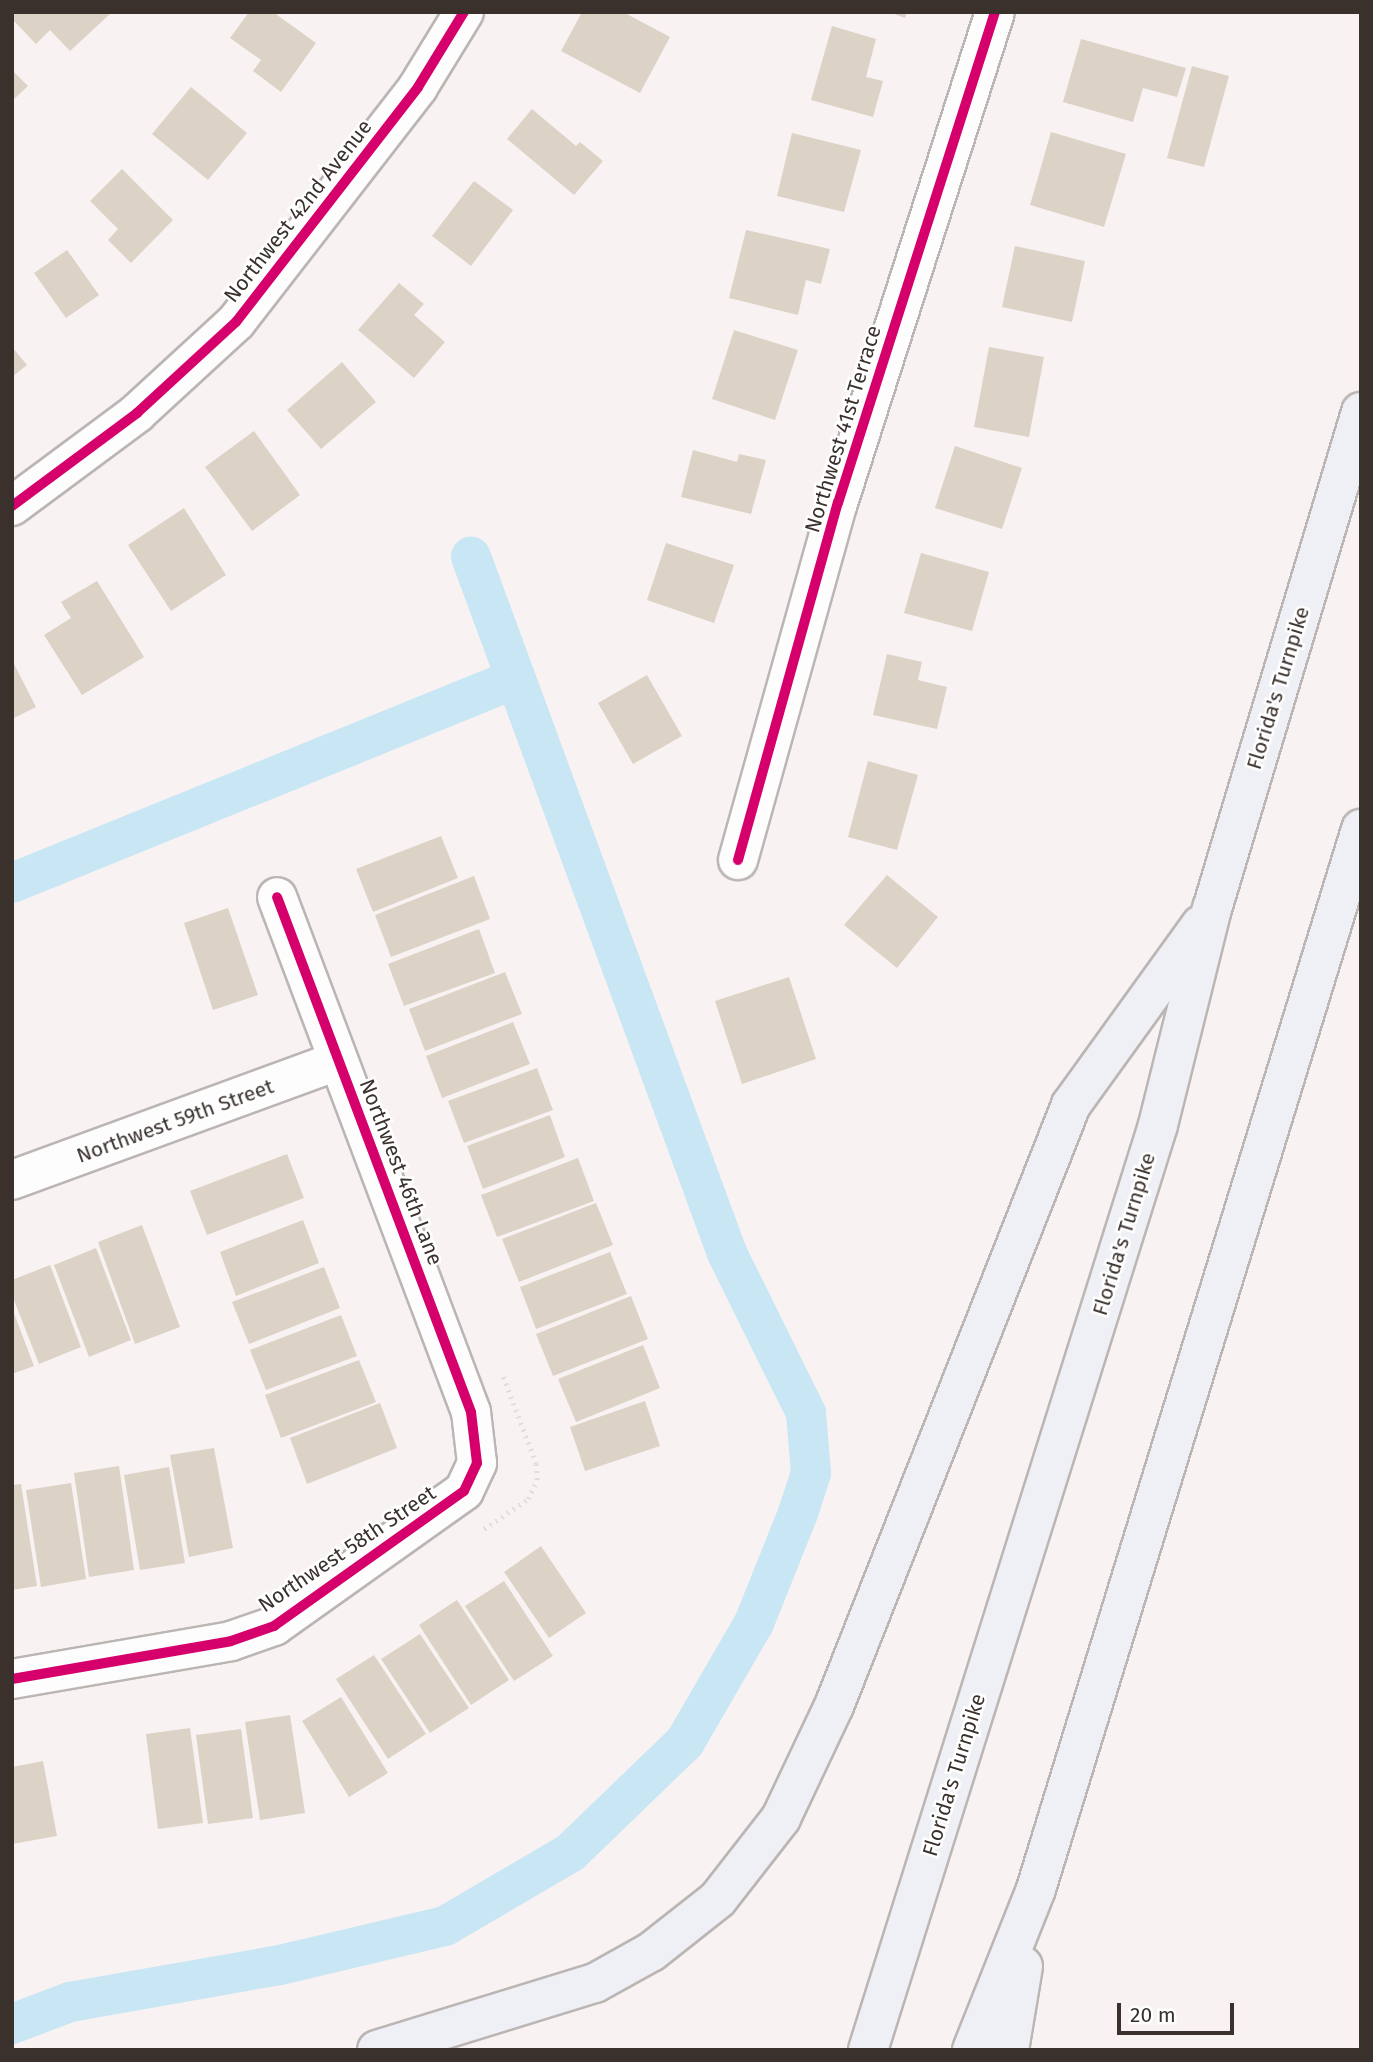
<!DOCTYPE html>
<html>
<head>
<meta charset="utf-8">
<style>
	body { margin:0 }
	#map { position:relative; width:1373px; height:2062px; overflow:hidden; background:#f8f3f2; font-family:"Fira Sans",sans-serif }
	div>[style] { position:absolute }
	.canal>* { height:40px; margin:-20px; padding:0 20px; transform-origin:20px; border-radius:20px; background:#c9e6f5 }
	.building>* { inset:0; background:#dcd2c6 }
	.path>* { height:4.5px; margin-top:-2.25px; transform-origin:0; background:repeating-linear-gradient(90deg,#e0dfde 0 2px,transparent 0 7px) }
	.roads { filter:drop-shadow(2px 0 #bbb5b3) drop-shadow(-2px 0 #bbb5b3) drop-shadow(0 2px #bbb5b3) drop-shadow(0 -2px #bbb5b3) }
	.street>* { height:38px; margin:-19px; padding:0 19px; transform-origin:19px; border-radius:19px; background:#fefdfd }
	.highway>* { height:38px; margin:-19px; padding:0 19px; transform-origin:19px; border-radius:19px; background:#eff0f5 }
	.cycleway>* { height:10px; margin:-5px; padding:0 5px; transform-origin:5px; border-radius:5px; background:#d6006c }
	span { translate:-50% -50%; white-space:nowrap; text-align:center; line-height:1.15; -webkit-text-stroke:5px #fff; paint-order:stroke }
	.street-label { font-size:21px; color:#3a312d }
	.frame { position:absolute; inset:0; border:14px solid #3a312d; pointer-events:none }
	.scale { position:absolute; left:1117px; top:2003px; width:117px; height:32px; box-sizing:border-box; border:4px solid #3a312d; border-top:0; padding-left:9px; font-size:21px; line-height:24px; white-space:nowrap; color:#3a312d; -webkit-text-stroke:5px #fff; paint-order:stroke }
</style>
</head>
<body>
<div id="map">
	<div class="canal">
		<div style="left:12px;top:883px;width:543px;rotate:-22.08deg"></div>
		<div style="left:12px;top:2024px;width:62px;rotate:-20.8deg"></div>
		<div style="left:70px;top:2002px;width:213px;rotate:-10deg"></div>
		<div style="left:280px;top:1965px;width:170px;rotate:-13.3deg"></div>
		<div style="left:445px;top:1926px;width:145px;rotate:-30.3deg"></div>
		<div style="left:570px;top:1853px;width:160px;rotate:-44deg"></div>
		<div style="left:685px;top:1742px;width:138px;rotate:-59.9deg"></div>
		<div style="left:754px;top:1623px;width:118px;rotate:-68.2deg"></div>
		<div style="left:798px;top:1513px;width:42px;rotate:-72deg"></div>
		<div style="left:811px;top:1473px;width:60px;rotate:-94.8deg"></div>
		<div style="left:806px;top:1413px;width:178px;rotate:-116.3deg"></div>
		<div style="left:727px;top:1253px;width:742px;rotate:-110.19deg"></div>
	</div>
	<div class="building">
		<div style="clip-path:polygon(12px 12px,108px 12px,110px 14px,70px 51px,50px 30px,36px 44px,12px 19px)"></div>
		<div style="clip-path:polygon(249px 12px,273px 12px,316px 43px,281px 92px,253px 71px,261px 60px,230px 38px)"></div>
		<div style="clip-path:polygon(582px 12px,623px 12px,670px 37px,640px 93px,561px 51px)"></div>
		<div style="clip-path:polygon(889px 12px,907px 12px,905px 18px)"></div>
		<div style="clip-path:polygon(832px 26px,876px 39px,866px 77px,883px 81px,873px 117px,811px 100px)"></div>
		<div style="clip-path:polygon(1081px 39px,1186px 68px,1177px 97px,1143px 88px,1133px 122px,1063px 102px)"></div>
		<div style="clip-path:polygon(1192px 66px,1229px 76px,1204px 167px,1167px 158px)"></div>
		<div style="clip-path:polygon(12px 70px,28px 86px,12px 101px)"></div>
		<div style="clip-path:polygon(191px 87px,247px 133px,208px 180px,152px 134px)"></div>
		<div style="clip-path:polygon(532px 109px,576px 146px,580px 142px,603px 161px,574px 195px,507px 139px)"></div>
		<div style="clip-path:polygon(1051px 132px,1126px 154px,1104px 227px,1030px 205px)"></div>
		<div style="clip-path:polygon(792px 133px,861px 150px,844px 212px,777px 196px)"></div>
		<div style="clip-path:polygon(122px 169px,173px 220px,131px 263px,108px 240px,118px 229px,90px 201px)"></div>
		<div style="clip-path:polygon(474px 181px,513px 210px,471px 266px,432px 236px)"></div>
		<div style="clip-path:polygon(746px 230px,830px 249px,821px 284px,806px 280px,798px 315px,729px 298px)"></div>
		<div style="clip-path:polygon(1015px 246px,1085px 261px,1072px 322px,1002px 307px)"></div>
		<div style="clip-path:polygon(67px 250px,99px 295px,66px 318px,34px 273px)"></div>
		<div style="clip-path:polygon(399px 283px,424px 304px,414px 315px,445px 342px,414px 378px,358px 330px)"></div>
		<div style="clip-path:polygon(734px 330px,798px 350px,775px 420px,712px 399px)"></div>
		<div style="clip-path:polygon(12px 347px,27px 365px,12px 377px)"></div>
		<div style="clip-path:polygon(989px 347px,1044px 357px,1029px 437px,974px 427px)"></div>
		<div style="clip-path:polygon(342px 362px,376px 402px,321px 449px,287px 410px)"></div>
		<div style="clip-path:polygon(254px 431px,300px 495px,252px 531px,205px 467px)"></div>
		<div style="clip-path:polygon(955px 446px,1022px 468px,1002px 529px,935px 508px)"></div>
		<div style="clip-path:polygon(693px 450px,737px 462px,739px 454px,766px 460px,751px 514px,681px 497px)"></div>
		<div style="clip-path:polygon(184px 508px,226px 575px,171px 611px,128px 545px)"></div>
		<div style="clip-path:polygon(666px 543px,734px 565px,714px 623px,647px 600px)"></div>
		<div style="clip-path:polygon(921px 553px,989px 572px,972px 631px,904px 613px)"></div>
		<div style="clip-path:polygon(97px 581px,144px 657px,82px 695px,44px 635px,71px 618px,61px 602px)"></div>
		<div style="clip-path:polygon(887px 654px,922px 662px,918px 680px,947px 687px,937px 729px,873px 715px)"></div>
		<div style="clip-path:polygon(12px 660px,36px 707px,12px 719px)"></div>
		<div style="clip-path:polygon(647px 675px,682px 736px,633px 764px,598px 703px)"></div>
		<div style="clip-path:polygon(868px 761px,918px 775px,897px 850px,848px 837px)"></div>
		<div style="clip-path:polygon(441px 836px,458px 878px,373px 912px,356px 869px)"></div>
		<div style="clip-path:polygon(887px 875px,938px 917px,897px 968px,844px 925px)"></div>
		<div style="clip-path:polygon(474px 876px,490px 919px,391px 957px,375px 915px)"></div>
		<div style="clip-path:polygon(228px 908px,258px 995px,213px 1010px,184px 923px)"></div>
		<div style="clip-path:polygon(479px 929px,495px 973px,404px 1006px,388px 964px)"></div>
		<div style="clip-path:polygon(505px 972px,522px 1014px,425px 1051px,409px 1009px)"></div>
		<div style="clip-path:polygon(789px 977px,816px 1059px,742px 1084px,715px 1001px)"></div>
		<div style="clip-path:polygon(513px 1022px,530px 1064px,442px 1098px,426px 1056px)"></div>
		<div style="clip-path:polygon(537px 1068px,553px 1110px,464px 1143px,448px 1101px)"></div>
		<div style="clip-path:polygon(550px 1115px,565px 1157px,483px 1189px,467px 1146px)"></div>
		<div style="clip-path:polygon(287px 1154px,304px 1198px,207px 1235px,190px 1191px)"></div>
		<div style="clip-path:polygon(578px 1158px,594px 1201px,497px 1237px,481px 1195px)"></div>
		<div style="clip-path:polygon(596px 1203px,613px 1245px,519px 1282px,502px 1239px)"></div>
		<div style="clip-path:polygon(303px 1220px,319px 1263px,236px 1296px,220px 1252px)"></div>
		<div style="clip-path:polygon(142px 1225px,180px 1327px,135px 1344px,98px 1242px)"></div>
		<div style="clip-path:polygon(96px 1248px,131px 1340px,89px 1357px,54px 1265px)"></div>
		<div style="clip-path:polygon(610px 1252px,627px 1294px,536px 1329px,520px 1287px)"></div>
		<div style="clip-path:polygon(50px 1265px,81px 1347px,39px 1364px,12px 1295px,12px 1280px)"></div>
		<div style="clip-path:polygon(324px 1267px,340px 1308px,249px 1344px,232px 1302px)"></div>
		<div style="clip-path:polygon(631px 1296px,648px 1339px,553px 1376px,536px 1334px)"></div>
		<div style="clip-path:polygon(12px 1308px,34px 1366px,12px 1374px)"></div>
		<div style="clip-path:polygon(341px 1315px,357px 1356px,266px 1390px,250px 1350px)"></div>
		<div style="clip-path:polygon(643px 1345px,660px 1388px,576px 1422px,558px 1379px)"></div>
		<div style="clip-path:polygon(359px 1360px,376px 1402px,281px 1438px,265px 1395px)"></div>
		<div style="clip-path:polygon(645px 1401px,660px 1446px,585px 1471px,570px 1427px)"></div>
		<div style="clip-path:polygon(380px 1403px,397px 1448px,307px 1484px,290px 1438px)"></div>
		<div style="clip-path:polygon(214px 1448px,233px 1548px,189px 1557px,170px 1455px)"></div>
		<div style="clip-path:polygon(119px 1466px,134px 1570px,89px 1577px,74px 1473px)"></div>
		<div style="clip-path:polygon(169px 1467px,185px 1563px,140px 1570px,124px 1475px)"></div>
		<div style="clip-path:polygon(71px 1483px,86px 1579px,41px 1587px,26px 1490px)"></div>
		<div style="clip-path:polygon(21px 1484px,37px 1586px,12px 1590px,12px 1485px)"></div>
		<div style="clip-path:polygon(541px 1546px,586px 1613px,549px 1638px,504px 1572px)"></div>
		<div style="clip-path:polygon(504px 1581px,553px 1656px,514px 1681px,465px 1606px)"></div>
		<div style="clip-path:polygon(457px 1600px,509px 1680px,471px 1705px,419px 1625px)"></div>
		<div style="clip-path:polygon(420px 1634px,469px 1708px,430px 1733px,381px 1659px)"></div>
		<div style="clip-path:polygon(374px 1655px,426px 1734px,388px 1759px,336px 1679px)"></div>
		<div style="clip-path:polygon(341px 1697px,388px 1773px,349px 1797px,302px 1721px)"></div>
		<div style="clip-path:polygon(290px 1715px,305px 1813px,260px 1820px,245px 1722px)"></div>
		<div style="clip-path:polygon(190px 1728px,203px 1823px,158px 1829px,146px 1734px)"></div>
		<div style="clip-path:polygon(241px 1729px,253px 1818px,208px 1824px,196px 1735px)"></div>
		<div style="clip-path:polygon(43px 1761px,57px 1836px,12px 1844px,12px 1767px)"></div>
	</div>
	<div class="path">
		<div style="left:484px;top:1529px;width:53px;rotate:-34.3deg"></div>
		<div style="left:528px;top:1499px;width:21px;rotate:-65deg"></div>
		<div style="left:537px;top:1480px;width:16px;rotate:-94deg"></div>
		<div style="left:536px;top:1464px;width:96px;rotate:-110.7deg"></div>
	</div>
	<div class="roads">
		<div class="street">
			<div style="left:12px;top:506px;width:156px;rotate:-36.6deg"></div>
			<div style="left:137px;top:413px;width:134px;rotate:-42.6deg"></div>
			<div style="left:236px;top:322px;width:297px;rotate:-52.2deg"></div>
			<div style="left:418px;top:87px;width:88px;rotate:-58.5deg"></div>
			<div style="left:738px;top:860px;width:371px;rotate:-74.4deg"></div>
			<div style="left:838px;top:503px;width:515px;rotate:-72.27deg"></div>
			<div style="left:12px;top:1180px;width:347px;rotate:-20.1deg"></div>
			<div style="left:12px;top:1679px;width:222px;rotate:-9.8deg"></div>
			<div style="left:231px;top:1641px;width:46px;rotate:-19.2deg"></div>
			<div style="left:274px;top:1626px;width:233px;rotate:-35.4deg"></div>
			<div style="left:464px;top:1491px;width:31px;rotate:-65deg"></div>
			<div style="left:477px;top:1463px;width:51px;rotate:-96.7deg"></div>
			<div style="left:471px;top:1412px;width:550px;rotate:-110.64deg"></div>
		</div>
		<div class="highway">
			<div style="left:377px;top:2050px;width:228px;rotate:-17.1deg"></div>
			<div style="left:595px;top:1983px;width:64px;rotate:-29deg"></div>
			<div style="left:651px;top:1952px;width:85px;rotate:-38.3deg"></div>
			<div style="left:718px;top:1899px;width:103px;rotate:-52.1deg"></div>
			<div style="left:781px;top:1818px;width:124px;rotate:-64.7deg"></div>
			<div style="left:834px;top:1706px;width:646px;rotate:-68.48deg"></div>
			<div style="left:1071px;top:1105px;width:222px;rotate:-54.2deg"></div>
			<div style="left:868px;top:2050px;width:969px;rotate:-72.59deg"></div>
			<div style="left:1158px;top:1125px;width:223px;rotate:-76deg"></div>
			<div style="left:1212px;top:909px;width:519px;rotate:-73.31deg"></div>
			<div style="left:972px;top:2050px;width:173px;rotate:-68.3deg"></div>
			<div style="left:1036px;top:1889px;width:1109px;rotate:-72.95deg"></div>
			<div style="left:1009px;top:2050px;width:85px;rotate:-80.5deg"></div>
		</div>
	</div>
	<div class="cycleway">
		<div style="left:12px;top:506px;width:156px;rotate:-36.6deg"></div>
		<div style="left:137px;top:413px;width:134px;rotate:-42.6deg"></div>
		<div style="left:236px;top:322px;width:297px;rotate:-52.2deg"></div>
		<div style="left:418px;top:87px;width:88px;rotate:-58.5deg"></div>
		<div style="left:738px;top:860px;width:371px;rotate:-74.4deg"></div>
		<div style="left:838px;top:503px;width:515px;rotate:-72.27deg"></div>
		<div style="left:12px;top:1679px;width:222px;rotate:-9.8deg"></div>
		<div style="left:231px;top:1641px;width:46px;rotate:-19.2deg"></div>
		<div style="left:274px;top:1626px;width:233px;rotate:-35.4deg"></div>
		<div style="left:464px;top:1491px;width:31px;rotate:-65deg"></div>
		<div style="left:477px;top:1463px;width:51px;rotate:-96.7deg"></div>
		<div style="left:471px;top:1412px;width:550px;rotate:-110.64deg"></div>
	</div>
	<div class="street-label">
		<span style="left:298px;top:211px;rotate:-52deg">Northwest 42nd Avenue</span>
		<span style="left:843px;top:429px;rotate:-73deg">Northwest 41st Terrace</span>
		<span style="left:1278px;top:688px;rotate:-73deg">Florida's Turnpike</span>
		<span style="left:175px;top:1121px;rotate:-20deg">Northwest 59th Street</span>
		<span style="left:401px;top:1172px;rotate:69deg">Northwest 46th Lane</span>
		<span style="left:1124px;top:1234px;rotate:-73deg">Florida's Turnpike</span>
		<span style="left:347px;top:1549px;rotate:-34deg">Northwest 58th Street</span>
		<span style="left:954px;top:1775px;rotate:-73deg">Florida's Turnpike</span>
	</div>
	<div class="frame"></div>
	<div class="scale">20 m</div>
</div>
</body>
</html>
